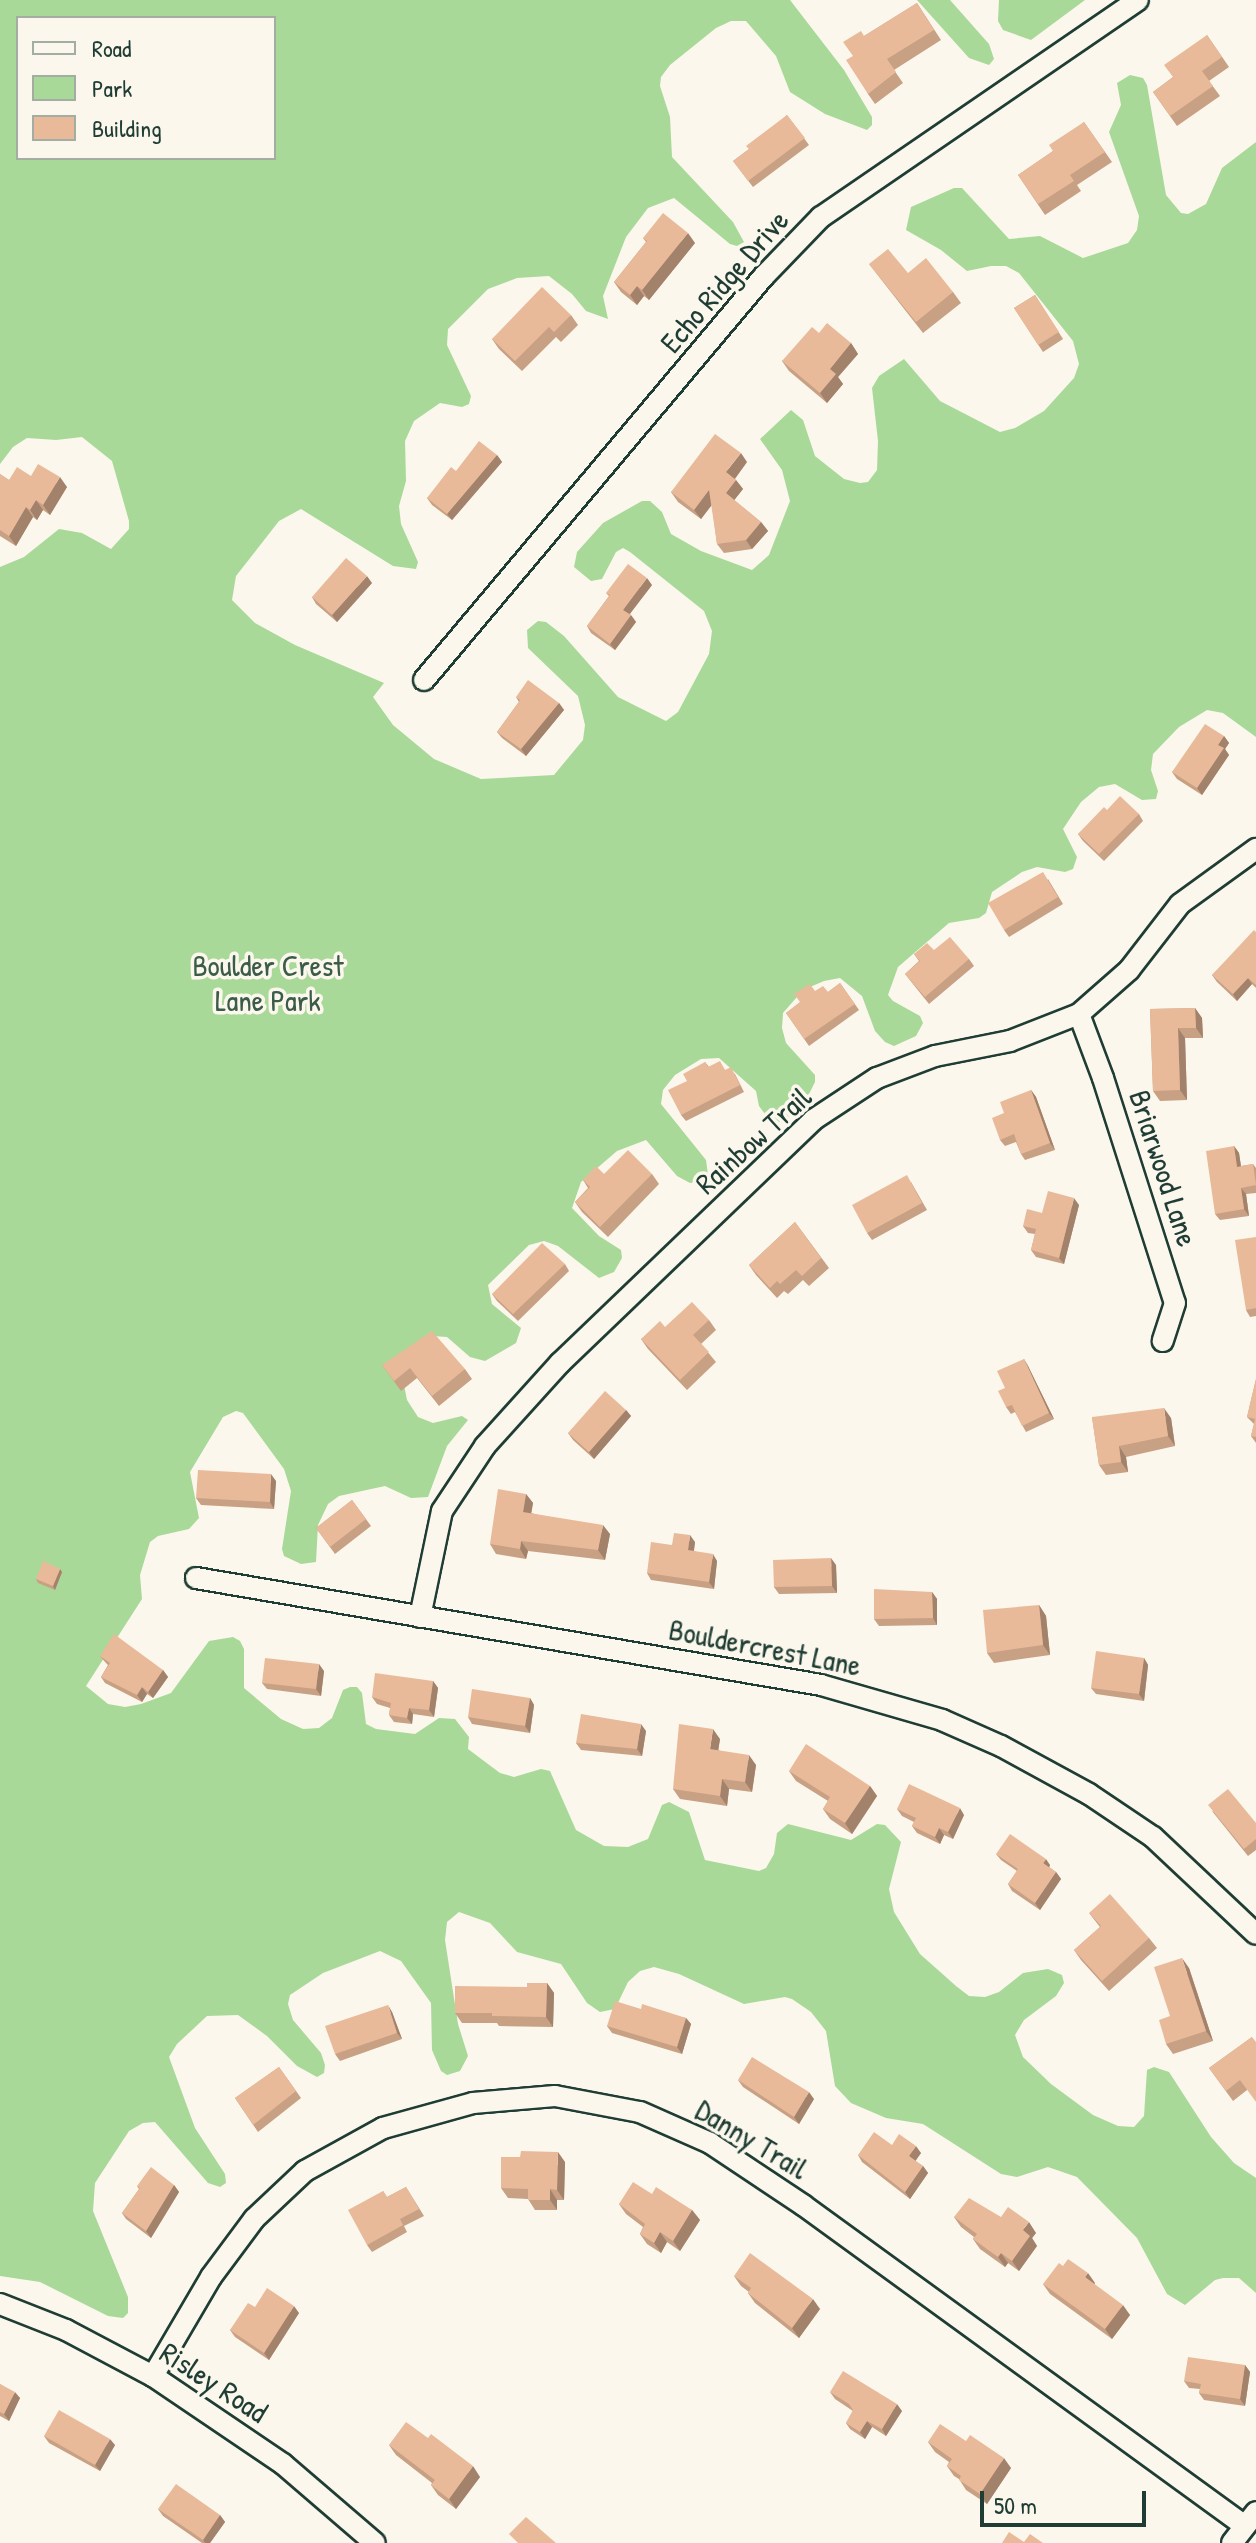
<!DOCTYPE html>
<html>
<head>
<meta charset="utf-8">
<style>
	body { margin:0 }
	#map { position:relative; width:1256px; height:2543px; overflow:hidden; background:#fbf7ec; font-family:"Patrick Hand",sans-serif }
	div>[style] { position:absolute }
	.green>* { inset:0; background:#a8d999 }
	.roads { filter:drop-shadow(2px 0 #1f3d34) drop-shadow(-2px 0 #1f3d34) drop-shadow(0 2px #1f3d34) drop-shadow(0 -2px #1f3d34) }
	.minor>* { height:20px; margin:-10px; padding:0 10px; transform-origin:10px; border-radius:10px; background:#fbf7ec }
	.wall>* { inset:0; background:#c8a084 }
	.shaded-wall>* { inset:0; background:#a3826c }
	.building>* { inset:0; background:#e9ba9a }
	span { translate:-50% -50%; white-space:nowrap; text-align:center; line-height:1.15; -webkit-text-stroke:7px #fbf7ec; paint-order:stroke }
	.street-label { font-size:30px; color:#1f3d34 }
	.park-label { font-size:30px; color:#3a5c48 }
	.legend { position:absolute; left:16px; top:16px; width:260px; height:144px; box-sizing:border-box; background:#fbf7ec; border:2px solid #a3ada2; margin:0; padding:10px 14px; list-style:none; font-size:24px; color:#1f3d34 }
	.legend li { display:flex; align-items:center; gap:16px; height:40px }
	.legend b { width:40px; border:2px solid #a3ada2 }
	.scale { position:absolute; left:980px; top:2491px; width:166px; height:36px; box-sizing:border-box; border:4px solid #1f3d34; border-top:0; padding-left:10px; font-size:24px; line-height:28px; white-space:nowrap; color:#1f3d34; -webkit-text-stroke:6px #fbf7ec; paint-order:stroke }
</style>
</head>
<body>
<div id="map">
	<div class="green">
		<div style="clip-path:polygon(evenodd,0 0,790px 0,844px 70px,872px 117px,872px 125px,867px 130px,825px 114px,790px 92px,776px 56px,746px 21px,731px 21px,716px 28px,670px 65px,661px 77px,660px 86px,670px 117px,672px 157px,733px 222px,744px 242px,737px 246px,730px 244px,674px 198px,648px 208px,626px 237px,603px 296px,608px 319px,586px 311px,572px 294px,549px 276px,517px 278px,488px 289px,448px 329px,447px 345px,471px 396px,469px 404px,462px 407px,440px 403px,414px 421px,405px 441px,406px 481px,399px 506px,401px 524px,418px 562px,416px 569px,393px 566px,301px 509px,279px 521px,236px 576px,232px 600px,255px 623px,295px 645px,384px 683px,373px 697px,393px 725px,434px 759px,481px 779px,554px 775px,583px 740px,585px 725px,578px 696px,528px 648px,527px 630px,538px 621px,546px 622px,564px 636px,618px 697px,666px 721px,678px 712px,709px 654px,712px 631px,704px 611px,630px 552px,623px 548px,616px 552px,602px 579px,591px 581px,574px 567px,577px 552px,603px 523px,642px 501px,650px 501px,662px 512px,671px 534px,701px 551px,752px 570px,769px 555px,790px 501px,782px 470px,760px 439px,791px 410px,803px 420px,815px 456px,844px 479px,860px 483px,868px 482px,877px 470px,878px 441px,872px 388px,879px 376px,904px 359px,940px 401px,1000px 432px,1015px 428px,1044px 411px,1074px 378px,1079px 364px,1073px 341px,1019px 273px,1006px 266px,991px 266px,967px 271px,941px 250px,906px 230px,911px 207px,954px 188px,962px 188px,1009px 239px,1040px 236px,1083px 258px,1128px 243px,1137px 230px,1139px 216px,1109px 132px,1121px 105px,1117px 83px,1130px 75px,1143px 78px,1147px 85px,1166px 195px,1181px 213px,1188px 214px,1206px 204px,1222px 168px,1256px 142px,1256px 737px,1223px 713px,1207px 710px,1179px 727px,1153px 754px,1151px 770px,1158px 791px,1156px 799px,1142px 800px,1115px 784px,1099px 787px,1081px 802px,1063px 829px,1077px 857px,1073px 869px,1065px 872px,1037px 867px,1022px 872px,992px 892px,986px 913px,979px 918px,949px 923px,898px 967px,888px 995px,893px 1001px,920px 1016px,923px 1023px,916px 1036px,894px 1046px,885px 1042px,875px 1031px,862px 996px,840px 978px,824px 981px,803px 990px,783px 1013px,782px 1028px,786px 1043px,815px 1075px,815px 1082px,804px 1104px,786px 1119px,779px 1122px,768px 1118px,759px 1106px,756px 1091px,719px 1058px,701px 1059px,675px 1075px,663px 1090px,661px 1104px,706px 1160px,708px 1175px,703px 1181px,690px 1183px,677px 1176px,646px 1140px,617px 1151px,581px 1182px,572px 1208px,599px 1236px,621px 1250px,622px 1258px,614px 1272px,599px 1278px,558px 1246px,544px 1241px,529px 1245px,488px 1285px,492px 1304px,521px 1328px,516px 1343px,485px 1361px,470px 1357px,447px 1337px,433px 1336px,402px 1375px,407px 1400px,418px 1417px,433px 1423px,462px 1416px,468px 1420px,447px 1446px,428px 1497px,411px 1498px,385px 1486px,339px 1496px,328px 1504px,318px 1525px,316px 1562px,301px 1564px,284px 1556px,282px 1549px,291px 1491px,284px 1469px,243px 1413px,236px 1411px,223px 1417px,190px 1472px,199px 1518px,189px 1529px,158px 1536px,150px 1542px,140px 1575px,142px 1599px,86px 1686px,108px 1704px,125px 1707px,141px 1704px,171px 1693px,209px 1641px,233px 1637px,240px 1641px,244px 1649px,244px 1688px,281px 1719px,303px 1729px,319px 1728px,332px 1718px,343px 1690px,350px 1687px,357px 1687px,362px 1693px,366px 1724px,376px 1729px,415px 1734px,439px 1718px,455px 1719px,469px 1737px,468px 1749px,500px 1773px,514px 1777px,541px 1769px,550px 1771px,576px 1830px,604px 1846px,628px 1847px,648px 1839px,662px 1805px,669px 1802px,689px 1812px,705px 1860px,759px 1871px,766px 1868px,774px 1854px,777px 1833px,788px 1824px,851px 1840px,877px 1824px,885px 1825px,901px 1842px,889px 1889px,894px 1912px,920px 1954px,956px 1986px,969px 1996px,985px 1997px,999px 1992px,1023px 1973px,1048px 1969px,1062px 1975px,1064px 1983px,1056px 1996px,1024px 2020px,1015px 2035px,1023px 2057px,1051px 2084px,1093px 2115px,1118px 2126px,1134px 2127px,1144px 2116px,1147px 2070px,1154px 2067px,1169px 2072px,1211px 2137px,1234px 2163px,1256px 2178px,1256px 2293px,1239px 2278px,1223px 2278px,1215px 2280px,1185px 2305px,1167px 2294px,1137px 2238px,1077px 2177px,1048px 2167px,1017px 2177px,1001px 2174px,923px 2124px,886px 2118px,851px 2103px,835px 2086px,826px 2031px,811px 2012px,792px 1999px,785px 1997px,744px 2004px,679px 1974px,654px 1967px,640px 1971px,628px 1982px,615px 2009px,600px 2012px,587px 2003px,561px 1964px,517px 1952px,490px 1923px,459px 1912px,447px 1922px,445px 1940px,458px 2024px,468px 2056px,460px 2071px,447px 2075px,441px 2071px,432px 2050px,431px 2003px,401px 1961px,380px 1951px,323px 1973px,290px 1995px,288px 2004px,293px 2020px,321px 2053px,325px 2065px,324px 2073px,317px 2077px,297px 2066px,267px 2036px,238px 2015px,207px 2016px,177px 2044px,169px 2057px,195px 2128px,225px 2174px,226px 2183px,220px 2187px,208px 2183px,155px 2122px,143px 2123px,129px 2131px,95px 2183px,93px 2211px,128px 2297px,128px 2313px,123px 2318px,108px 2316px,40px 2282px,0 2276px,0 567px,24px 557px,59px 529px,82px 533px,111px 549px,129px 529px,129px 521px,112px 461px,82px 437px,56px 440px,27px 438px,13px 447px,0 464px,0 0,18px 18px,274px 18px,274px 158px,18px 158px,18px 18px)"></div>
		<div style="clip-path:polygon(917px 0,950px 0,989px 44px,994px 59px,989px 65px,969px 58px)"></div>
		<div style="clip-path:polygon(999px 0,1085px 0,1031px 40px,1003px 30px,998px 21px)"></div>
	</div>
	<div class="roads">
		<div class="minor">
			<div style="left:424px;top:680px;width:528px;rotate:-49.92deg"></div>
			<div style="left:764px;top:276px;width:82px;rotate:-46deg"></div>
			<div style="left:821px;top:217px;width:384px;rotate:-34.4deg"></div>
			<div style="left:1079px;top:1014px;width:68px;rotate:69.4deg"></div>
			<div style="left:1103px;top:1078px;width:236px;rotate:72.3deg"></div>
			<div style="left:1175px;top:1303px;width:40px;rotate:108deg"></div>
			<div style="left:196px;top:1578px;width:634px;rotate:9.71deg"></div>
			<div style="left:821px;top:1685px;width:126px;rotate:16.1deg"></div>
			<div style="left:942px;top:1720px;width:64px;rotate:23.8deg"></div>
			<div style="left:1001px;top:1746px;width:100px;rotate:28.6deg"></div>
			<div style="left:1089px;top:1794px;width:77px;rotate:33.9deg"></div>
			<div style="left:1153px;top:1837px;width:141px;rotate:43.3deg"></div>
			<div style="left:420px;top:1617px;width:108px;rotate:-78.3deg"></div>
			<div style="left:442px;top:1511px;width:78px;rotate:-56.5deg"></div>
			<div style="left:485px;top:1446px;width:112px;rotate:-47.9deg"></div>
			<div style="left:560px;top:1363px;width:351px;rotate:-43.8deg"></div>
			<div style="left:813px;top:1120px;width:77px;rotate:-33.3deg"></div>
			<div style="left:877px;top:1078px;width:62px;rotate:-20.8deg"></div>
			<div style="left:935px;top:1056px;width:76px;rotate:-11.3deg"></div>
			<div style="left:1010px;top:1041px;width:74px;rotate:-21.4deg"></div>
			<div style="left:1079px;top:1014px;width:67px;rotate:-41.3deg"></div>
			<div style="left:1129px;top:970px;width:83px;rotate:-52.3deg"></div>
			<div style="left:1180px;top:904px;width:94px;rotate:-35.9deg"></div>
			<div style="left:0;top:2304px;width:71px;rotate:21.5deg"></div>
			<div style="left:66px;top:2330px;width:98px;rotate:27.9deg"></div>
			<div style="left:153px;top:2376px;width:157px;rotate:34.1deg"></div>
			<div style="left:283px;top:2464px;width:121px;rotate:40.7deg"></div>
			<div style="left:153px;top:2376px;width:115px;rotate:-59.6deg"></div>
			<div style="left:211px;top:2277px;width:72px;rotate:-53.4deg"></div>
			<div style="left:254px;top:2219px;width:70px;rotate:-43.3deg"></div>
			<div style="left:305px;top:2171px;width:89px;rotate:-28.9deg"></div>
			<div style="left:383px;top:2128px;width:93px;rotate:-15.5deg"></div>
			<div style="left:473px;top:2103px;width:82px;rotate:-4.9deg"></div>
			<div style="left:555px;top:2096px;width:86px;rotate:10.7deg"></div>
			<div style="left:640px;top:2112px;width:77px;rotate:23.9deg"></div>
			<div style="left:710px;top:2143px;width:112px;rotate:33.7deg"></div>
			<div style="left:803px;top:2205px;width:546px;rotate:35.99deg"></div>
			<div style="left:1232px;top:2543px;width:39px;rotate:-52deg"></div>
		</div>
	</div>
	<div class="wall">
		<div style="clip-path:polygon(917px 3px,941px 40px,894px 70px,903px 83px,875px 104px,868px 94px,853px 56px,864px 36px)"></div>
		<div style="clip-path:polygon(1207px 35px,1229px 67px,1209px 81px,1220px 96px,1177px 126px,1153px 92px,1173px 77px)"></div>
		<div style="clip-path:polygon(787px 115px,809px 145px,753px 187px,733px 161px,749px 149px)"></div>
		<div style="clip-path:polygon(1084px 122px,1112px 162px,1077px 185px,1081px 191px,1045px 215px,1018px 175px,1053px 151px)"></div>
		<div style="clip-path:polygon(643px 238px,695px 243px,649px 300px,644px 296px,637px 305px,621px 292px,614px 282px,646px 242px)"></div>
		<div style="clip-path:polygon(869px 264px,953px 292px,961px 303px,923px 333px)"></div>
		<div style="clip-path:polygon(1035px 295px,1063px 339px,1043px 352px,1014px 308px)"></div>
		<div style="clip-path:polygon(571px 315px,578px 325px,561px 342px,556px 337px,522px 371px,499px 349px,492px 339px)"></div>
		<div style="clip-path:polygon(819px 333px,851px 343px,858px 354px,838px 377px,843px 384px,827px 403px,789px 371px,782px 361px)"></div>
		<div style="clip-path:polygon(497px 455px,502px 462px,452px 520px,432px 505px,427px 498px,456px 471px)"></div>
		<div style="clip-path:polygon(747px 462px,735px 479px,743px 489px,734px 500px,761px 522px,768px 531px,752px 549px,724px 553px,717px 544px,712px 505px,701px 519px,678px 502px,671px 492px)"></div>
		<div style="clip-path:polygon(0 474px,9px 480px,31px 476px,67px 487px,50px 515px,43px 510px,37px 520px,33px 517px,16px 546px,0 536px)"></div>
		<div style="clip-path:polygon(372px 583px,337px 622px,316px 604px,312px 597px)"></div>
		<div style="clip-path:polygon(652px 585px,630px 614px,636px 622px,615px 650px,591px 633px,587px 626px,609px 596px,606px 593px)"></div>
		<div style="clip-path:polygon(516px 697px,559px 703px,564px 710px,526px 756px,502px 738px,497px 732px,519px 702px)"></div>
		<div style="clip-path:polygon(1224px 736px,1229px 743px,1225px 749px,1229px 755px,1202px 795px,1177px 779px,1172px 772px)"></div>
		<div style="clip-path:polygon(1107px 810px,1139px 814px,1143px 821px,1104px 861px,1083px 841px,1078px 834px)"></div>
		<div style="clip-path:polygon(1048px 879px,1063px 904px,1009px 937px,1004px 930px)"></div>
		<div style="clip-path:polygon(1256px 932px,1256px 988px,1252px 984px,1237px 1001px,1217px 982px,1212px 975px)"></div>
		<div style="clip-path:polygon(934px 950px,969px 959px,974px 966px,929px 1004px,905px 974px,919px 961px,914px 954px)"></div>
		<div style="clip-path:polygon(840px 983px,859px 1010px,809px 1046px,786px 1013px,815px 991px,828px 992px)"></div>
		<div style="clip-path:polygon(1195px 1008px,1202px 1018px,1203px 1038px,1185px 1038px,1187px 1100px,1160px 1101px,1153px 1091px,1150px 1009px)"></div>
		<div style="clip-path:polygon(705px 1062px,709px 1067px,726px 1070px,735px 1074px,744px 1092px,686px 1121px,681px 1115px,687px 1081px)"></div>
		<div style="clip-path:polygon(1031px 1090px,1036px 1097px,1055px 1150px,1025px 1160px,1021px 1154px,1016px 1142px,1005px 1146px,1000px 1140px,1004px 1113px)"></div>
		<div style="clip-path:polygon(1234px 1146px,1239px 1153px,1241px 1166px,1253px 1164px,1256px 1168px,1256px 1193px,1246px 1194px,1249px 1216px,1220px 1220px,1215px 1214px)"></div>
		<div style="clip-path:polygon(604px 1174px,652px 1174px,659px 1184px,608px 1237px,582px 1212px,575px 1202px,588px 1188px,583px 1180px)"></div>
		<div style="clip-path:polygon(911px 1182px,927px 1210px,872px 1240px,867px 1233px)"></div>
		<div style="clip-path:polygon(1079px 1205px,1064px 1264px,1036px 1257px,1031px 1250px,1035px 1234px,1028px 1233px,1023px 1226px,1042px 1213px)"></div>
		<div style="clip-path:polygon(795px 1222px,829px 1268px,809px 1286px,803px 1280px,788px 1294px,784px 1291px,777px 1298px,756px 1275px,749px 1265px)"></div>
		<div style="clip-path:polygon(1256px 1237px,1256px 1316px,1250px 1317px,1246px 1310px)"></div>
		<div style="clip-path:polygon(565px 1264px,569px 1271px,518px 1321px,497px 1301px,492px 1294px)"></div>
		<div style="clip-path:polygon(709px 1320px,716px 1330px,701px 1344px,716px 1362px,687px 1390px,648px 1349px,641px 1339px,665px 1327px)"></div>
		<div style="clip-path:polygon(1024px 1359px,1028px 1366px,1054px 1419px,1026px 1432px,1015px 1412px,1011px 1414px,1006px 1407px,1005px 1388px)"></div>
		<div style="clip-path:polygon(382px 1365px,465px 1369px,472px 1379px,439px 1406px,417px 1378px,401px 1391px)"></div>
		<div style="clip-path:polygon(1256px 1379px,1256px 1443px,1251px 1436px,1254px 1424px,1247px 1417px)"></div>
		<div style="clip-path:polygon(626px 1410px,631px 1416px,594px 1459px,573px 1440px,568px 1433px)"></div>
		<div style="clip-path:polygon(1092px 1417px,1171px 1418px,1175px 1446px,1126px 1457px,1128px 1472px,1106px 1475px,1099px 1465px)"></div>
		<div style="clip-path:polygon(276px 1481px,274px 1509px,201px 1505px,196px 1498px)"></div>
		<div style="clip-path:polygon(526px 1494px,533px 1503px,531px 1513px,610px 1534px,605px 1560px,528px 1551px,526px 1559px,496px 1554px,490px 1544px)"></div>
		<div style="clip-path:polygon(352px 1500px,371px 1526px,335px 1554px,316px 1528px)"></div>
		<div style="clip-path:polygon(695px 1542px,694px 1551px,717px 1561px,714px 1589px,651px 1580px,647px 1573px,672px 1545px)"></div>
		<div style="clip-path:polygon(836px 1565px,837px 1593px,779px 1594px,774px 1587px)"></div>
		<div style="clip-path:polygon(62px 1572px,55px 1590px,38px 1583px,36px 1579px)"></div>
		<div style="clip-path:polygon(932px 1592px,937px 1599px,937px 1625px,879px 1626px,874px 1619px)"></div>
		<div style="clip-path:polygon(1039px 1605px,1046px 1616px,1050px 1655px,994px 1663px,987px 1653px)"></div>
		<div style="clip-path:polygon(100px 1656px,163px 1670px,168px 1677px,153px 1698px,147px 1694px,142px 1702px,105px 1683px,101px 1677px,108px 1665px,105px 1662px)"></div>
		<div style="clip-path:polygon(1144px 1658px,1148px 1665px,1144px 1701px,1096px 1694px,1091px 1688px)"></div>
		<div style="clip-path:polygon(324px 1671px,321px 1696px,267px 1689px,262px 1683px)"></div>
		<div style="clip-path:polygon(433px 1681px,438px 1688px,434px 1717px,413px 1714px,412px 1724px,394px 1722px,389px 1715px,390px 1708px,377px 1704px,372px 1697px)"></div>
		<div style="clip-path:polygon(530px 1698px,534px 1705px,530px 1733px,472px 1724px,468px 1717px)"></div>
		<div style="clip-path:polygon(646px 1731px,642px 1756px,581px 1750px,576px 1743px)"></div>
		<div style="clip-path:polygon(720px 1739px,718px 1750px,756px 1765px,752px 1792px,729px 1789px,727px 1806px,680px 1799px,673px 1789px)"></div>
		<div style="clip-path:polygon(789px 1771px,870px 1786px,877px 1796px,852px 1834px,830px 1819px,823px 1809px,828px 1801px,796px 1781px)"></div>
		<div style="clip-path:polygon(897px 1809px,964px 1815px,953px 1839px,944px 1835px,940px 1844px,917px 1833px,912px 1826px,914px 1822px,902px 1816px)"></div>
		<div style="clip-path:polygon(1212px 1811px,1256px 1823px,1256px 1850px,1248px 1856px)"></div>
		<div style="clip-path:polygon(996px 1854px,1050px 1865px,1049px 1867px,1056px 1872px,1061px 1879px,1040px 1910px,1012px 1891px,1008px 1884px,1017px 1871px,1001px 1860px)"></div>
		<div style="clip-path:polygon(1089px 1913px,1149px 1938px,1157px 1948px,1109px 1991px,1081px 1960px,1074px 1950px,1100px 1927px)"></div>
		<div style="clip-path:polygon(1189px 1968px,1213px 2041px,1173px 2054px,1166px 2044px,1170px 2016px)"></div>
		<div style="clip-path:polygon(547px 1983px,554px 1993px,553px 2027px,499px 2026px,497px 2023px,462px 2023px,455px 2013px,527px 1987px)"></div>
		<div style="clip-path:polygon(641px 2009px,686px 2018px,691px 2024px,682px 2054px,612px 2033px,607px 2026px)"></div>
		<div style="clip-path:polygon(392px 2012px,402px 2039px,340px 2061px,335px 2054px)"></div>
		<div style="clip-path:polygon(1252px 2037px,1247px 2090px,1233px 2101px,1209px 2068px)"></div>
		<div style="clip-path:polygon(279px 2067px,301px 2098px,258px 2132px,235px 2098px)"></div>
		<div style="clip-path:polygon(738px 2080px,814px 2099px,799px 2124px,743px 2087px)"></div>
		<div style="clip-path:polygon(892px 2145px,921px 2153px,915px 2161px,923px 2166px,928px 2173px,910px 2199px,862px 2162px,858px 2155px)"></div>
		<div style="clip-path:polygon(565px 2162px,564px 2200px,557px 2200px,557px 2210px,535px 2210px,528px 2199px,508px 2198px,501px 2188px)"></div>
		<div style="clip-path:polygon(174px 2185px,179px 2192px,151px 2238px,126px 2219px,122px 2213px,139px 2189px,137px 2186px)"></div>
		<div style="clip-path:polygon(406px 2187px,424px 2216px,404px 2226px,407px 2232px,372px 2252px,367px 2245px,383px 2191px,387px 2197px)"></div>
		<div style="clip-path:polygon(652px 2194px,692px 2210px,700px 2220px,680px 2251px,667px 2242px,661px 2253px,647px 2244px,640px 2234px,643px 2227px,626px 2214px,619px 2204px)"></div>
		<div style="clip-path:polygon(954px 2217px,1001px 2217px,1036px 2233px,1032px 2238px,1037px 2246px,1019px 2271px,1008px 2263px,1005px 2267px,980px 2249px,973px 2239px,974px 2237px,961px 2227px)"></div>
		<div style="clip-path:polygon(734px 2276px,820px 2309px,799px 2338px,755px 2303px,748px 2293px,749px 2292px,741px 2286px)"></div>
		<div style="clip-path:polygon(1095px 2283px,1094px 2284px,1130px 2315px,1112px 2339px,1050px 2294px,1043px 2284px)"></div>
		<div style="clip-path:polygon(255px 2307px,299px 2313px,269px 2360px,235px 2337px,230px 2330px)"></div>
		<div style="clip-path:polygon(1245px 2365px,1250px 2372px,1245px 2406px,1204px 2400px,1199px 2393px,1200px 2389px,1189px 2388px,1184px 2381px)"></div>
		<div style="clip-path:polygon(0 2384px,20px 2398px,9px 2421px,0 2416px)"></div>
		<div style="clip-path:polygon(830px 2392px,902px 2411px,886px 2436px,872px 2427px,865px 2439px,850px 2429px,846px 2423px,853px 2411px,835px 2399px)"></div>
		<div style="clip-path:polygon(44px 2436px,115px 2445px,100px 2471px,49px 2443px)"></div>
		<div style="clip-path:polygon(966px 2441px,1011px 2468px,987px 2504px,966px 2490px,959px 2479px,954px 2476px,947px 2466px,949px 2462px,935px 2452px,928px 2442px)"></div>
		<div style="clip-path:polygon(389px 2445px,480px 2477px,456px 2509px,438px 2495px,431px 2485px,432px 2483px,396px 2455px)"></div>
		<div style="clip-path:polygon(158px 2509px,220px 2515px,225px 2522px,210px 2543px,202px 2543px,163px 2516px)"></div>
	</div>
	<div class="shaded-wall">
		<div style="clip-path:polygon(688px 233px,695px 243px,649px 300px,642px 290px)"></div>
		<div style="clip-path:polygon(637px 286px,644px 296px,637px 305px,630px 295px)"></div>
		<div style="clip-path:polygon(851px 343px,858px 354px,838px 377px,843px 384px,827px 403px,820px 393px,830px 369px)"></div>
		<div style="clip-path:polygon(741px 453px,747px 462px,733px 481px,726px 472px)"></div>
		<div style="clip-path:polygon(497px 455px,502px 462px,452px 520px,447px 514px)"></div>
		<div style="clip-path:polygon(60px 477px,67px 487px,50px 515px,43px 505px)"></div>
		<div style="clip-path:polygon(736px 480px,743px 489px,732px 503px,726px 493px)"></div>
		<div style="clip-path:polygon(709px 490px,716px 499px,701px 519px,694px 510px)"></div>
		<div style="clip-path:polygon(36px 500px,43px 510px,37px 520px,30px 510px)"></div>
		<div style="clip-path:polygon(26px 507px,33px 517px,16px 546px,9px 536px)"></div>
		<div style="clip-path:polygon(761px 522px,768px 531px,752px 549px,746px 540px)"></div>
		<div style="clip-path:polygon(367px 576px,372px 583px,337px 622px,332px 615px)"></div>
		<div style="clip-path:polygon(647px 578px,652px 585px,628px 616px,623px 610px)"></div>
		<div style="clip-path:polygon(631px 615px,636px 622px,615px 650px,610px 644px)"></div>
		<div style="clip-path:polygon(559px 703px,564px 710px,526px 756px,521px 749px)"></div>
		<div style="clip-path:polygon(1224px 736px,1229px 743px,1225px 749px,1229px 755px,1202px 795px,1197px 788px,1218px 745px)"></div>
		<div style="clip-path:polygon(1248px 978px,1252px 984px,1237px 1001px,1233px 994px)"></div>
		<div style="clip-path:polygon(1195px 1008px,1202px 1018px,1203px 1038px,1196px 1028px)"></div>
		<div style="clip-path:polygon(1178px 1028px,1185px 1038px,1187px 1100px,1180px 1090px)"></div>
		<div style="clip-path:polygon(1031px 1090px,1036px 1097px,1055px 1150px,1050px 1143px)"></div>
		<div style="clip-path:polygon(1234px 1146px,1239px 1153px,1242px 1174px,1237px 1167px)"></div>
		<div style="clip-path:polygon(1241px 1188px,1246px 1194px,1249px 1216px,1244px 1209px)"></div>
		<div style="clip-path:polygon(1074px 1198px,1079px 1205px,1064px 1264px,1059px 1258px)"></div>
		<div style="clip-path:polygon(1024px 1359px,1028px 1366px,1054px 1419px,1049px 1413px)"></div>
		<div style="clip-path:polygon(1164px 1408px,1171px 1418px,1175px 1446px,1168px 1436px)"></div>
		<div style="clip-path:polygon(626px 1410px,631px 1416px,594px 1459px,589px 1452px)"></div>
		<div style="clip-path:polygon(1119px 1446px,1126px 1457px,1128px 1472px,1121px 1462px)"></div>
		<div style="clip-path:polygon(271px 1474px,276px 1481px,274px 1509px,270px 1502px)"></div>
		<div style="clip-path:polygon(526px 1494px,533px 1503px,530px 1521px,523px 1512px)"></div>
		<div style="clip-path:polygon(603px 1525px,610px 1534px,605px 1560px,598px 1550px)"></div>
		<div style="clip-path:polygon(690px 1535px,695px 1542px,693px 1557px,688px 1550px)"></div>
		<div style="clip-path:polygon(521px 1541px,528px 1551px,526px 1559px,520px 1549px)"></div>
		<div style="clip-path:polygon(713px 1554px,717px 1561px,714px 1589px,709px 1582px)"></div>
		<div style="clip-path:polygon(831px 1558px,836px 1565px,837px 1593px,832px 1586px)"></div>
		<div style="clip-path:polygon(60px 1569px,62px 1572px,55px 1590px,53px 1586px)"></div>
		<div style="clip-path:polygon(932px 1592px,937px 1599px,937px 1625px,933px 1618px)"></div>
		<div style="clip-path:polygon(1039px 1605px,1046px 1616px,1050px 1655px,1043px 1645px)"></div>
		<div style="clip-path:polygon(1144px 1658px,1148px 1665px,1144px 1701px,1139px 1694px)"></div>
		<div style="clip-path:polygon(319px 1664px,324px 1671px,321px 1696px,316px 1689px)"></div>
		<div style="clip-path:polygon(163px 1670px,168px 1677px,153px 1698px,148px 1692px)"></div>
		<div style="clip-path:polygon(433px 1681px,438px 1688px,434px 1717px,429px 1710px)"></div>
		<div style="clip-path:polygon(142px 1687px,147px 1694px,142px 1702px,137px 1695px)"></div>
		<div style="clip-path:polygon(530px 1698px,534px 1705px,530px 1733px,525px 1726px)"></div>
		<div style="clip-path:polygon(409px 1708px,413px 1714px,412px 1724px,407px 1718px)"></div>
		<div style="clip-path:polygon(641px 1724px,646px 1731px,642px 1756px,637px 1749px)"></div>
		<div style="clip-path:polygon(713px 1729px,720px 1739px,717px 1759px,710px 1749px)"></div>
		<div style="clip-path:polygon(749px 1755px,756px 1765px,752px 1792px,745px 1782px)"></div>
		<div style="clip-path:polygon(722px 1779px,729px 1789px,727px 1806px,720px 1796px)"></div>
		<div style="clip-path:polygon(870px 1786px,877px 1796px,852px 1834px,845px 1823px)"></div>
		<div style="clip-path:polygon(960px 1808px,964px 1815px,953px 1839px,948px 1832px)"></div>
		<div style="clip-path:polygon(939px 1828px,944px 1835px,940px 1844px,935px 1837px)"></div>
		<div style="clip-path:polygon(1046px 1859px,1050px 1865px,1048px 1870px,1043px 1863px)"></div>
		<div style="clip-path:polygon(1056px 1872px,1061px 1879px,1040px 1910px,1035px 1903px)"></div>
		<div style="clip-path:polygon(1182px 1958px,1189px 1968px,1213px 2041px,1206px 2031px)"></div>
		<div style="clip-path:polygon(547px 1983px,554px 1993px,553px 2027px,546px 2017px)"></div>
		<div style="clip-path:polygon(388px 2005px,392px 2012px,402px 2039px,397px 2033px)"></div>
		<div style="clip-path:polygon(686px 2018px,691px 2024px,682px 2054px,677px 2047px)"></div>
		<div style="clip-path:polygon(809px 2092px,814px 2099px,799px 2124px,794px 2117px)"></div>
		<div style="clip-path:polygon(916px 2146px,921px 2153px,914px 2163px,909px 2156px)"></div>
		<div style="clip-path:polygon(558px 2152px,565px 2162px,564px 2200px,557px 2190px)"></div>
		<div style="clip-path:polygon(923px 2166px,928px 2173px,910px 2199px,905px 2192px)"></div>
		<div style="clip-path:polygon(174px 2185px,179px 2192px,151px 2238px,146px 2231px)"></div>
		<div style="clip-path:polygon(550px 2189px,557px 2200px,557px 2210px,550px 2200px)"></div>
		<div style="clip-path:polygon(692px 2210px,700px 2220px,680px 2251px,673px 2241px)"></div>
		<div style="clip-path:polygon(1029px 2222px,1036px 2233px,1032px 2238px,1037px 2246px,1019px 2271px,1012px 2261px,1023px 2230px)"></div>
		<div style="clip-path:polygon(660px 2232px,667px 2242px,661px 2253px,654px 2243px)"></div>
		<div style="clip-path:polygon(1001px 2253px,1008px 2263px,1005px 2267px,998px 2257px)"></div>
		<div style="clip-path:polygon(1088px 2273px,1095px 2283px,1092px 2287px,1085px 2277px)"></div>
		<div style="clip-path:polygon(813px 2299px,820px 2309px,799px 2338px,792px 2328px)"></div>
		<div style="clip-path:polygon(1123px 2305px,1130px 2315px,1112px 2339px,1105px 2329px)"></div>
		<div style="clip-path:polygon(294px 2306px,299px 2313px,269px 2360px,264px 2353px)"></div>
		<div style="clip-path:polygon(1245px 2365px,1250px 2372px,1245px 2406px,1240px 2399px)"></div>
		<div style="clip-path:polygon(15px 2392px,20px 2398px,9px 2421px,4px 2414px)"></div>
		<div style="clip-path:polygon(897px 2404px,902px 2411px,886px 2436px,882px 2429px)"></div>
		<div style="clip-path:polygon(867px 2421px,872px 2427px,865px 2439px,860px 2432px)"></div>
		<div style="clip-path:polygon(110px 2439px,115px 2445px,100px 2471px,95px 2465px)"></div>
		<div style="clip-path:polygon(1004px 2458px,1011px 2468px,987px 2504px,980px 2494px)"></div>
		<div style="clip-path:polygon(473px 2466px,480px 2477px,456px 2509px,449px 2499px)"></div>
		<div style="clip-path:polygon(220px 2515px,225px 2522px,210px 2543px,205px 2543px,203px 2540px)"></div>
	</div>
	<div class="building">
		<div style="clip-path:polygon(917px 3px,934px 30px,887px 59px,896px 72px,868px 94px,846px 60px,853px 56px,843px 42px,861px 31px,864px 36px)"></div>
		<div style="clip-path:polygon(1207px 35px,1222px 57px,1202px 71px,1213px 86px,1170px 116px,1153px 92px,1173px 77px,1164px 65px)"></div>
		<div style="clip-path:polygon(787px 115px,805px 138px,748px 181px,733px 161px,749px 149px,746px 146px)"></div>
		<div style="clip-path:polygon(1084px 122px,1105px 152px,1070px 175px,1074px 181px,1038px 204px,1018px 175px,1053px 151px,1049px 145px)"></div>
		<div style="clip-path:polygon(663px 213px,688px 233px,642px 290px,637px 286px,630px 295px,614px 282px,647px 241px,643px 238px)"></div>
		<div style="clip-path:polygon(888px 249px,908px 273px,926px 258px,953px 292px,916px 322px,869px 264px)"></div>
		<div style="clip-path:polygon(542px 287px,571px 315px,554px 332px,549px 327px,515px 361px,492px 339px)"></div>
		<div style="clip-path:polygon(1035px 295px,1059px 332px,1038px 345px,1014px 308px)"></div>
		<div style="clip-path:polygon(827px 323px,851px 343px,830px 369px,836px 374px,820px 393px,782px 361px,812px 327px,819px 333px)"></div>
		<div style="clip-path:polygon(715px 434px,741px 453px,726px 472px,736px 480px,726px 493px,761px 522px,746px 540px,717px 544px,709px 490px,694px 510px,671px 492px)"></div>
		<div style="clip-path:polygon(479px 441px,497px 455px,447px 514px,427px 498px,451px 467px,456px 471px)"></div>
		<div style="clip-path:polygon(38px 464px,60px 477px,43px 505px,36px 500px,30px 510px,26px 507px,9px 536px,0 530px,0 474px,9px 480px,17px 467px,31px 476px)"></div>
		<div style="clip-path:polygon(346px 558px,367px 576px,332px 615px,312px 597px)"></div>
		<div style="clip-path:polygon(628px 564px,647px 578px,623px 610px,631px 615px,610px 644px,587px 626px,610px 595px,606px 593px)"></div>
		<div style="clip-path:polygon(528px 680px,559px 703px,521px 749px,497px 732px,520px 700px,516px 697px)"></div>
		<div style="clip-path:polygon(1205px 724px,1224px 736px,1218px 745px,1224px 748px,1197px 788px,1172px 772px)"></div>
		<div style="clip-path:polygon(1120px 796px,1139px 814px,1099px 854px,1078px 834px,1104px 807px,1107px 810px)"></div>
		<div style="clip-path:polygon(1043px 872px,1058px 897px,1004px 930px,988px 903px)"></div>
		<div style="clip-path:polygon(1254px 930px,1256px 932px,1256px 985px,1248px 978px,1233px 994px,1212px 975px)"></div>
		<div style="clip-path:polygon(950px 937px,969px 959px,925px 997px,905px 974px,920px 961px,914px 954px,927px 943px,934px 950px)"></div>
		<div style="clip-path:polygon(840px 983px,855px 1004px,804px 1039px,786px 1013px,800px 1002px,794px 994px,810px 984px,815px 991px,823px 986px,828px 992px)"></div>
		<div style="clip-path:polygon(1195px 1008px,1196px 1028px,1178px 1028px,1180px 1090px,1153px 1091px,1150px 1009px)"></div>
		<div style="clip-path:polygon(720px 1061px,725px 1070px,731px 1067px,740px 1085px,681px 1115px,668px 1090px,687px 1081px,683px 1074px,705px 1062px,708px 1067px)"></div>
		<div style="clip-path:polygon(1031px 1090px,1050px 1143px,1021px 1154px,1014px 1134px,1000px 1140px,992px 1118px,1004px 1113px,1000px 1102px)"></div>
		<div style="clip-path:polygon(1234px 1146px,1237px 1167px,1253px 1164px,1256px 1185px,1241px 1188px,1244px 1209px,1215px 1214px,1206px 1151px)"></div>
		<div style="clip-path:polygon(628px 1150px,652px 1174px,600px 1227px,575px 1202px,590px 1187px,583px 1180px,596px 1166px,604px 1174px)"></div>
		<div style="clip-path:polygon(907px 1175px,922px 1203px,867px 1233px,852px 1205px)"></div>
		<div style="clip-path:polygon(1048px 1191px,1074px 1198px,1059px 1258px,1031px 1250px,1036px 1229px,1023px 1226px,1027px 1209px,1042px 1213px)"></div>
		<div style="clip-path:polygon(795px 1222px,821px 1258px,802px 1276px,796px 1270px,780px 1284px,777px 1281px,770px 1288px,749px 1265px)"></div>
		<div style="clip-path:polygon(1256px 1237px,1256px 1308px,1246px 1310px,1235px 1240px)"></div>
		<div style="clip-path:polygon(542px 1243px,565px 1264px,513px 1314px,492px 1294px)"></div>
		<div style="clip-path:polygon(692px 1302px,709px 1320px,693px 1335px,709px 1352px,680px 1380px,641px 1339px,660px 1321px,665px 1327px)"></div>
		<div style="clip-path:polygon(432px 1331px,465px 1369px,432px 1396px,410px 1368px,394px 1381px,382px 1365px)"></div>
		<div style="clip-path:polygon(1024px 1359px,1049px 1413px,1022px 1426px,1012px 1405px,1006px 1407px,998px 1391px,1005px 1388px,997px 1371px)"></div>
		<div style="clip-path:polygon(1256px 1379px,1256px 1437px,1251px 1436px,1255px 1419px,1247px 1417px)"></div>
		<div style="clip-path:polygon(605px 1391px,626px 1410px,589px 1452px,568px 1433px)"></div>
		<div style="clip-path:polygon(1164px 1408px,1168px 1436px,1119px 1446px,1121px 1462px,1099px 1465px,1092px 1417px)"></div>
		<div style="clip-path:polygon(198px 1470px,271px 1474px,270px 1502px,196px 1498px)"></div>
		<div style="clip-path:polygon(498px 1489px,526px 1494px,523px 1512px,603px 1525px,598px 1550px,521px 1541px,520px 1549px,490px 1544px)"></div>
		<div style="clip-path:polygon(352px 1500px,366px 1519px,330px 1547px,316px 1528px)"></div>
		<div style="clip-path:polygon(674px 1533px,690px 1535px,688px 1550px,713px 1554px,709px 1582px,647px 1573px,651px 1542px,672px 1545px)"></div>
		<div style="clip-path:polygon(831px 1558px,832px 1586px,774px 1587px,773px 1560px)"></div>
		<div style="clip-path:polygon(43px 1561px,60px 1569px,53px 1586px,36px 1579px)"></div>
		<div style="clip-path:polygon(874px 1589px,932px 1592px,933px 1618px,874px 1619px)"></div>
		<div style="clip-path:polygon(1039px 1605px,1043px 1645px,987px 1653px,983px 1610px)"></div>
		<div style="clip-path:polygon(114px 1634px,163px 1670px,148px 1692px,142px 1687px,137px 1695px,101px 1677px,110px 1663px,100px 1656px)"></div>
		<div style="clip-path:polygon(1096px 1651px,1144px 1658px,1139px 1694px,1091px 1688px)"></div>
		<div style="clip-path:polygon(265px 1658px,319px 1664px,316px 1689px,262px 1683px)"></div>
		<div style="clip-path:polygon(375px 1673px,433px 1681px,429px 1710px,409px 1708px,407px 1718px,389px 1715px,391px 1703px,372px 1697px)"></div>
		<div style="clip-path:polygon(472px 1689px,530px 1698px,525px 1726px,468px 1717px)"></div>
		<div style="clip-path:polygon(581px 1714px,641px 1724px,637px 1749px,576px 1743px)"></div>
		<div style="clip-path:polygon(679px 1724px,713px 1729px,710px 1749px,749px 1755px,745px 1782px,722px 1779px,720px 1796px,673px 1789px)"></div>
		<div style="clip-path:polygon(806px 1744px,870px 1786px,845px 1823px,823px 1809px,830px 1797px,789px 1771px)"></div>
		<div style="clip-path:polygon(909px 1784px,960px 1808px,948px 1832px,939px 1828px,935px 1837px,912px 1826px,916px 1818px,897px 1809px)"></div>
		<div style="clip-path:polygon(1228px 1789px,1256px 1823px,1256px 1839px,1244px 1849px,1208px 1805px)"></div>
		<div style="clip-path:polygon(1010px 1834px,1046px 1859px,1043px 1863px,1056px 1872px,1035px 1903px,1008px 1884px,1018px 1869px,996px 1854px)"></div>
		<div style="clip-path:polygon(1110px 1894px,1149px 1938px,1102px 1981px,1074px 1950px,1101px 1926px,1089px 1913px)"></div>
		<div style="clip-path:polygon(1182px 1958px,1206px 2031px,1166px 2044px,1159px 2020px,1170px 2016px,1154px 1967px)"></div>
		<div style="clip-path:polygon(527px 1983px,547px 1983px,546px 2017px,492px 2016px,492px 2013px,455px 2013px,455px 1986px,527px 1987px)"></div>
		<div style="clip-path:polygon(615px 2001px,641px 2009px,642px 2004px,686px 2018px,677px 2047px,607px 2026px)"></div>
		<div style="clip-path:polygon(388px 2005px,397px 2033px,335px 2054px,325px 2026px)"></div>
		<div style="clip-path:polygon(1252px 2037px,1256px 2042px,1256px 2102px,1240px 2080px,1226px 2091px,1209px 2068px)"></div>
		<div style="clip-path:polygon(752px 2057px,809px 2092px,794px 2117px,738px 2080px)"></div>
		<div style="clip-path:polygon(279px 2067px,296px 2091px,253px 2125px,235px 2098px)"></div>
		<div style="clip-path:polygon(874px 2132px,892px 2145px,899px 2134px,916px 2146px,909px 2156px,923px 2166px,905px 2192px,858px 2155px)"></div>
		<div style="clip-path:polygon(521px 2151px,558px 2152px,557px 2190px,550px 2189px,550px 2200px,528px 2200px,528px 2189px,501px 2188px,501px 2157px,520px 2157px)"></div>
		<div style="clip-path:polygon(151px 2167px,174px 2185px,146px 2231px,122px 2213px,140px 2188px,137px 2186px)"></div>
		<div style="clip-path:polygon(633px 2182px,652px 2194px,656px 2187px,692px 2210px,673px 2241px,660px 2232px,654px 2243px,640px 2234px,645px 2224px,619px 2204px)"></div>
		<div style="clip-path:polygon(406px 2187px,419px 2209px,400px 2219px,403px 2225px,367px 2245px,348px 2210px,383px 2191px,387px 2197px)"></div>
		<div style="clip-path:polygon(969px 2198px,1001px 2217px,1008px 2207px,1029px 2222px,1023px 2230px,1030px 2236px,1012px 2261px,1001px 2253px,998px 2257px,973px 2239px,977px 2234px,954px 2217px)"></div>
		<div style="clip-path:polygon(750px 2253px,813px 2299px,792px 2328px,748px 2293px,751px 2288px,734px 2276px)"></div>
		<div style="clip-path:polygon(1068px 2259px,1088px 2273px,1085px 2277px,1123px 2305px,1105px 2329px,1043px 2284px,1059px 2263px,1063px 2266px)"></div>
		<div style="clip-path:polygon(267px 2288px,294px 2306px,264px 2353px,230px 2330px,248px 2303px,255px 2307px)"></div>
		<div style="clip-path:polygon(1188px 2357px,1245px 2365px,1240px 2399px,1199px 2393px,1201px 2384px,1184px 2381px)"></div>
		<div style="clip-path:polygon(843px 2371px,897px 2404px,882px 2429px,867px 2421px,860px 2432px,846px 2423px,853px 2410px,849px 2404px,830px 2392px)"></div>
		<div style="clip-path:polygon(0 2384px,15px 2392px,4px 2414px,0 2412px)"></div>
		<div style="clip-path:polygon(59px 2410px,110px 2439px,95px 2465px,44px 2436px)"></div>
		<div style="clip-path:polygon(406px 2422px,428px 2438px,431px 2434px,473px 2466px,449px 2499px,431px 2485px,435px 2480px,389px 2445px)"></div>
		<div style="clip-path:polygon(940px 2424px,966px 2441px,970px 2435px,1004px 2458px,980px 2494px,959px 2480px,961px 2476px,947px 2466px,952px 2459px,928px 2442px)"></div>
		<div style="clip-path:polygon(176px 2484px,220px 2515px,203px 2540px,158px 2509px)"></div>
		<div style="clip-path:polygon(526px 2517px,556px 2543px,518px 2543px,509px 2534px)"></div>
		<div style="clip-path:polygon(1009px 2532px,1024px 2542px,1030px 2534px,1043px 2543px,1002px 2543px)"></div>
	</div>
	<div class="street-label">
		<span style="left:724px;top:281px;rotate:-49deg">Echo Ridge Drive</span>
		<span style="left:753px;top:1140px;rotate:-42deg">Rainbow Trail</span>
		<span style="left:1164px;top:1168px;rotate:72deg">Briarwood Lane</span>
		<span style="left:765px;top:1647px;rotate:11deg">Bouldercrest Lane</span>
		<span style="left:752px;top:2139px;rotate:31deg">Danny Trail</span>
		<span style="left:214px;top:2382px;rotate:33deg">Risley Road</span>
	</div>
	<div class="park-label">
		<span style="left:268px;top:982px">Boulder Crest<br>Lane Park</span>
	</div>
	<ul class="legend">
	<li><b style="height:10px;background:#fbf7ec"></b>Road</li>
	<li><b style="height:22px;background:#a8d999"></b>Park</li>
	<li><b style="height:22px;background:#e9ba9a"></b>Building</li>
	</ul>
	<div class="scale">50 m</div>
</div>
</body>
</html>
